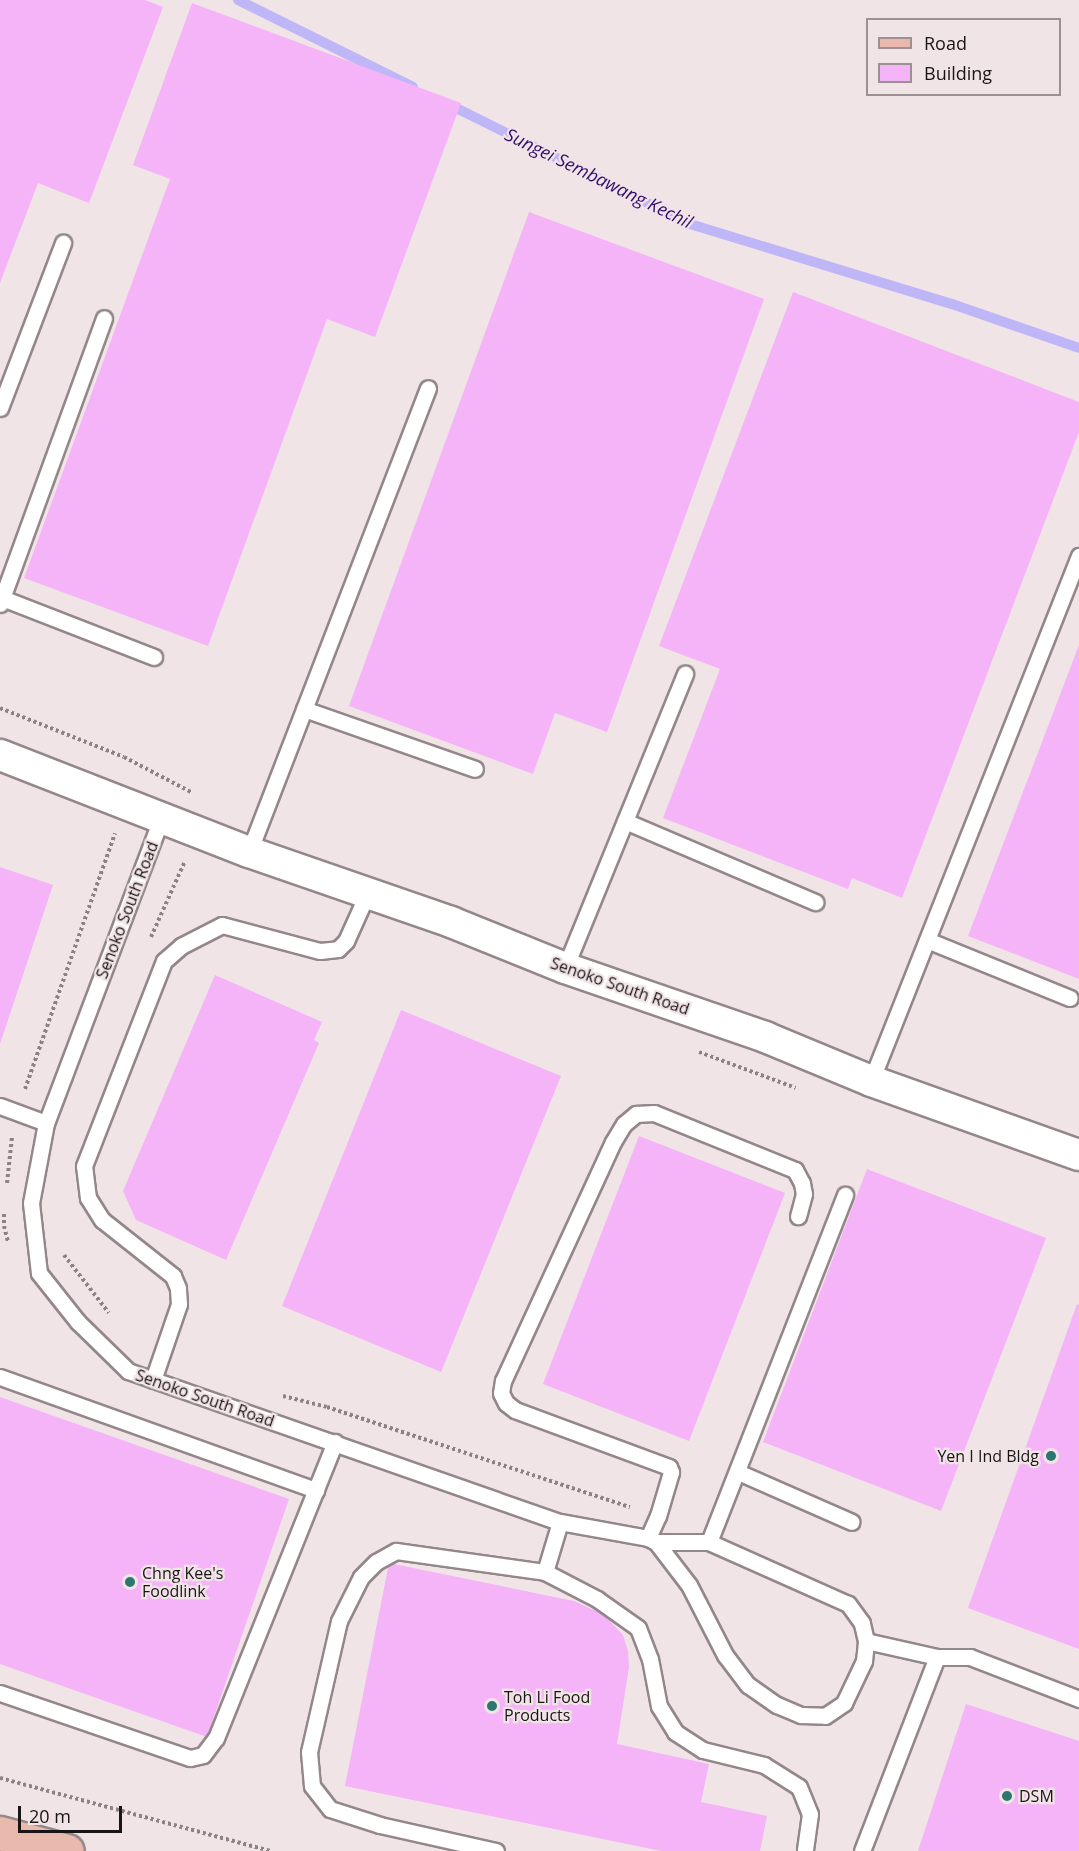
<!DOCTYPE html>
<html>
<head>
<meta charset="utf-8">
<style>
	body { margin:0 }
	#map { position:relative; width:1079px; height:1851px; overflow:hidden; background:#f1e4e7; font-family:"Open Sans",sans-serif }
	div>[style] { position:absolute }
	.stream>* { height:10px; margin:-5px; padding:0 5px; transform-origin:5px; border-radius:5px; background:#bfb6f7 }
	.building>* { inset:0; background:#f4b4f7 }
	.path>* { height:4px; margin-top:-2px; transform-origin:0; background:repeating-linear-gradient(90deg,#8b8284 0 3px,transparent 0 6px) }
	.roads { filter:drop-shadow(2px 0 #93878a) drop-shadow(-2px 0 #93878a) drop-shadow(0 2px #93878a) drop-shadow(0 -2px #93878a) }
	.service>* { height:15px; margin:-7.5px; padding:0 7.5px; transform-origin:7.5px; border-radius:7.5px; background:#fff }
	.minor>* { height:30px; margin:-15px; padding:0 15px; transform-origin:15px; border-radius:15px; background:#fff }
	.primary>* { height:33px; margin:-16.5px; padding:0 16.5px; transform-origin:16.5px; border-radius:16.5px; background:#e9b9ad }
	.dots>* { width:16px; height:16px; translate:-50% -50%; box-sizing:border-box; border:3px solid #f1e4e7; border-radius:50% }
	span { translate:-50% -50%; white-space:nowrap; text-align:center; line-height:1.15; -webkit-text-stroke:4.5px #f1e4e7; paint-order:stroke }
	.street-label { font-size:16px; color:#191415 }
	.poi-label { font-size:16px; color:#191415 }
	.right { translate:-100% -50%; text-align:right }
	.left { translate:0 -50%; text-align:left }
	.water-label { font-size:18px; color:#300d6b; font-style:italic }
	.legend { position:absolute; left:866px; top:18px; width:195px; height:78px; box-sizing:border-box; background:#f1e4e7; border:2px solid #9b9193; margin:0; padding:8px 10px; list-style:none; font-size:18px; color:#191415 }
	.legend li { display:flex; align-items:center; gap:12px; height:30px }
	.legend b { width:30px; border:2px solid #9b9193 }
	.scale { position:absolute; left:18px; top:1806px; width:104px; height:27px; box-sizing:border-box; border:3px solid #191415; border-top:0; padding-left:8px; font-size:18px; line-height:21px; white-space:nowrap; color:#191415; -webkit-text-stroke:4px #f1e4e7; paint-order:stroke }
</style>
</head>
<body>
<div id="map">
	<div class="stream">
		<div style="left:238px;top:0;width:195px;rotate:26.4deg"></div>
		<div style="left:448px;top:104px;width:270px;rotate:26.4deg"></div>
		<div style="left:690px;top:224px;width:274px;rotate:17deg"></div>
		<div style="left:952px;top:304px;width:134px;rotate:19.1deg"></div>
	</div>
	<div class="building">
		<div style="clip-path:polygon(0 0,145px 0,163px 7px,89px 203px,38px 183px,0 283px)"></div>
		<div style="clip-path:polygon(192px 3px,461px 103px,375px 337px,327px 319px,208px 646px,24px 578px,170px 179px,133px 165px)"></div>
		<div style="clip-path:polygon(529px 212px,764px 299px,607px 732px,555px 713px,533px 774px,349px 706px)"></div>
		<div style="clip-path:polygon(793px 292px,1079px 402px,1079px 432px,902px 898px,852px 878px,848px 889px,663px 818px,720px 669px,659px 646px)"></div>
		<div style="clip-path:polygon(1079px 645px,1079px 979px,968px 936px)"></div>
		<div style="clip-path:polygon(0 867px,53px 885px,0 1044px)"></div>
		<div style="clip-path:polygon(215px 975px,322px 1022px,314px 1040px,319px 1043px,226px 1260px,136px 1220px,123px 1191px)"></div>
		<div style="clip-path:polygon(401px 1010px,561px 1076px,441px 1372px,282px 1306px)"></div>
		<div style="clip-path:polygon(639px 1136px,785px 1193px,689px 1441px,543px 1384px)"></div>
		<div style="clip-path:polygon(867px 1169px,1046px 1238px,941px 1511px,763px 1442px)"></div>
		<div style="clip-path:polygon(1077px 1304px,1079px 1305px,1079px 1649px,968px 1608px)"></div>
		<div style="clip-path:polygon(0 1397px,289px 1499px,207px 1737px,0 1664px)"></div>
		<div style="clip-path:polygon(389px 1563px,574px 1601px,603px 1614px,623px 1635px,628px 1651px,629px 1667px,617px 1744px,709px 1764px,701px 1802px,767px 1816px,760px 1851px,661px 1851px,345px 1786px)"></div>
		<div style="clip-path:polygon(966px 1704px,1079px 1741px,1079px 1851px,918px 1851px)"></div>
	</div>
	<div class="path">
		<div style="left:0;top:708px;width:133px;rotate:21.6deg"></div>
		<div style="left:124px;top:757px;width:76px;rotate:27.6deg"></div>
		<div style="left:151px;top:937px;width:83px;rotate:-65.9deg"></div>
		<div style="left:699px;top:1052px;width:103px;rotate:20.4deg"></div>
		<div style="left:25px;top:1089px;width:271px;rotate:-70.6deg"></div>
		<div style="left:7px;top:1183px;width:46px;rotate:-83.8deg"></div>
		<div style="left:4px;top:1214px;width:12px;rotate:90deg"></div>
		<div style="left:4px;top:1226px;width:16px;rotate:76deg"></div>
		<div style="left:64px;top:1255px;width:73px;rotate:52.2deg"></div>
		<div style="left:283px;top:1396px;width:45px;rotate:14deg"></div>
		<div style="left:327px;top:1407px;width:319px;rotate:18.3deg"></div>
		<div style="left:0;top:1778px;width:280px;rotate:15.1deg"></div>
	</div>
	<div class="roads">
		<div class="service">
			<div style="left:0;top:408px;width:177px;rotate:-69.1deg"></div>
			<div style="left:2px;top:598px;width:163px;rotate:21.2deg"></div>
			<div style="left:0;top:604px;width:304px;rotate:-70deg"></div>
			<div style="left:304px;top:709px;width:181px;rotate:19.3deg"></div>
			<div style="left:161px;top:819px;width:325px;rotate:110.7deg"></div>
			<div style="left:46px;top:1123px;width:81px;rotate:100.6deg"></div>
			<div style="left:31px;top:1203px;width:70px;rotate:83.5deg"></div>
			<div style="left:39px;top:1273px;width:63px;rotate:51.5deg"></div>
			<div style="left:78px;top:1322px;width:70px;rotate:44.4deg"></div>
			<div style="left:128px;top:1371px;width:458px;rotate:19.3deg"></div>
			<div style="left:560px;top:1522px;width:89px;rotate:10.3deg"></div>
			<div style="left:648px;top:1538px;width:9px;rotate:27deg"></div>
			<div style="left:656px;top:1542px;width:54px;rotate:52.5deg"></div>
			<div style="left:689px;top:1585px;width:79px;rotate:62.8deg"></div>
			<div style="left:725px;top:1655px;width:38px;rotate:53deg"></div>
			<div style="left:748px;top:1685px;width:35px;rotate:35deg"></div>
			<div style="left:777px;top:1705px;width:26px;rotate:23deg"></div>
			<div style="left:801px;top:1715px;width:24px;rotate:2deg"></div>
			<div style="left:825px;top:1716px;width:23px;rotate:-34deg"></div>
			<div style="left:844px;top:1703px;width:47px;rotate:-64.5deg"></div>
			<div style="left:864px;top:1661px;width:20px;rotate:-84deg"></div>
			<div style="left:866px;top:1641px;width:18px;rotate:-103deg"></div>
			<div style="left:862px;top:1623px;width:24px;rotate:-126deg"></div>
			<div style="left:848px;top:1604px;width:152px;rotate:-156deg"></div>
			<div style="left:709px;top:1542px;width:53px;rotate:180deg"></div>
			<div style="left:625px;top:821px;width:207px;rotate:23.1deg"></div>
			<div style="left:249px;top:852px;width:497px;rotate:-68.9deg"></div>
			<div style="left:927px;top:940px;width:154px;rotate:22.1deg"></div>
			<div style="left:565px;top:968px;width:318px;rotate:-67.8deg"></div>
			<div style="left:871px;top:1081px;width:565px;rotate:-68.39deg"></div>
			<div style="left:0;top:1106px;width:49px;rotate:20.3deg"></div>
			<div style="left:0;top:1377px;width:336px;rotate:19.7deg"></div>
			<div style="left:153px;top:1380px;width:80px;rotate:-71.1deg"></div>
			<div style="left:179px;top:1304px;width:16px;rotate:-94deg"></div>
			<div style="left:178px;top:1288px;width:13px;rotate:-113deg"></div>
			<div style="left:173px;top:1276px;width:90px;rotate:-141.7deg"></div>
			<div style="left:102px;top:1220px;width:26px;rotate:-122deg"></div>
			<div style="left:88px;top:1198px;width:32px;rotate:-97deg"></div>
			<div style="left:84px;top:1166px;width:220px;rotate:-68.7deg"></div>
			<div style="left:164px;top:961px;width:23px;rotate:-41deg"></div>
			<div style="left:181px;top:946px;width:46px;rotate:-27.1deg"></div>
			<div style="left:222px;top:925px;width:101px;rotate:14.9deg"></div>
			<div style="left:320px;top:951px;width:18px;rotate:-6deg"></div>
			<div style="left:338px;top:949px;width:11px;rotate:-45deg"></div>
			<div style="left:346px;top:941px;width:54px;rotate:-65.8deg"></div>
			<div style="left:738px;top:1472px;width:124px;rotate:23.7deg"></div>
			<div style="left:648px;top:1538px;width:24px;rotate:-66deg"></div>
			<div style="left:658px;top:1516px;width:46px;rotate:-73.5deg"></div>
			<div style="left:671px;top:1472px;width:5px;rotate:-112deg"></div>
			<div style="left:669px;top:1467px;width:164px;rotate:-159.7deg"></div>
			<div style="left:515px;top:1410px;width:11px;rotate:-142deg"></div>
			<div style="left:506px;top:1403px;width:11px;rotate:-117deg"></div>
			<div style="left:501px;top:1393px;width:12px;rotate:-81deg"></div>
			<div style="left:503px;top:1381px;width:263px;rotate:-65.3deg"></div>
			<div style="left:613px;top:1142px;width:21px;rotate:-59deg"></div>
			<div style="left:624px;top:1124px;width:16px;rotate:-40deg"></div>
			<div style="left:636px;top:1114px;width:18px;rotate:-3deg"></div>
			<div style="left:654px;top:1113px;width:152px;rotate:22deg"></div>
			<div style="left:795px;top:1170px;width:15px;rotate:62deg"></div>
			<div style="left:802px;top:1183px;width:11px;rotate:80deg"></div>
			<div style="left:804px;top:1194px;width:23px;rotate:105deg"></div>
			<div style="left:709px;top:1542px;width:373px;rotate:-68.6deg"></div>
			<div style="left:545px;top:1572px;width:52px;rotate:-73.3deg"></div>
			<div style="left:866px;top:1641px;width:73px;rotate:12.7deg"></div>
			<div style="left:937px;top:1657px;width:33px"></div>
			<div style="left:970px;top:1657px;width:117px;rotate:21.1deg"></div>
			<div style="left:0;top:1693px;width:201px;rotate:18.9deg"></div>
			<div style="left:190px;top:1758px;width:13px;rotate:-13deg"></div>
			<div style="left:203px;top:1755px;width:21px;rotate:-53deg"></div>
			<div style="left:216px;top:1738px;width:319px;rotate:-68.1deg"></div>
			<div style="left:496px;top:1851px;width:119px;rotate:-167.4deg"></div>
			<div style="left:380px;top:1825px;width:52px;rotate:-162.3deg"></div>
			<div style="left:330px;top:1809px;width:29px;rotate:-128deg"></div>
			<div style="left:312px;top:1786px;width:34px;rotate:-95deg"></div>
			<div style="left:309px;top:1752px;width:134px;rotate:-77.1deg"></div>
			<div style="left:339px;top:1621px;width:49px;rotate:-63.4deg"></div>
			<div style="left:361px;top:1577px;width:21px;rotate:-45deg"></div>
			<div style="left:376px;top:1562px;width:23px;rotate:-29deg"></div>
			<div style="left:396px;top:1551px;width:150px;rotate:8deg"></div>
			<div style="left:545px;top:1572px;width:59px;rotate:27.4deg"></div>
			<div style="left:597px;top:1599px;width:50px;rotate:35.3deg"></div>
			<div style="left:638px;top:1628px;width:33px;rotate:69deg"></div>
			<div style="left:650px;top:1659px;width:48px;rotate:79.2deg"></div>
			<div style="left:659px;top:1706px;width:31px;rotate:58deg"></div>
			<div style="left:675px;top:1732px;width:33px;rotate:33deg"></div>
			<div style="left:703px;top:1750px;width:63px;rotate:13.8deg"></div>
			<div style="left:764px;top:1765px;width:41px;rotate:32.2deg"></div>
			<div style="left:799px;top:1787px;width:29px;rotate:68deg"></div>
			<div style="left:810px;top:1814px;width:37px;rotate:98deg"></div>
			<div style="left:862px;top:1851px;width:208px;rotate:-68.9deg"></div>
		</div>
		<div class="minor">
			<div style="left:0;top:755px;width:267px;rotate:21.3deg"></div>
			<div style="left:249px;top:852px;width:214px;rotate:19.1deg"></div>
			<div style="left:451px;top:922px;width:123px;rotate:22deg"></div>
			<div style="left:565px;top:968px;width:212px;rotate:19deg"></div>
			<div style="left:765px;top:1037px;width:115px;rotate:22.5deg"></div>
			<div style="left:871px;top:1081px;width:221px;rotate:19.6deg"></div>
		</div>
		<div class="primary">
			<div style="left:0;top:1833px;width:69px;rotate:15deg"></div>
		</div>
	</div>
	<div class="dots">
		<div style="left:1051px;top:1456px;background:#2d756f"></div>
		<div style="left:130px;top:1582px;background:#2d756f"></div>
		<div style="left:492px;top:1706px;background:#2d756f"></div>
		<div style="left:1007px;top:1796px;background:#2d756f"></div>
	</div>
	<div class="street-label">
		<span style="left:127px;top:910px;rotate:-69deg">Senoko South Road</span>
		<span style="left:620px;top:986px;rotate:19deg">Senoko South Road</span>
		<span style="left:205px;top:1398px;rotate:19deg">Senoko South Road</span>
	</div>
	<div class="poi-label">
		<span class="right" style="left:1039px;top:1456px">Yen I Ind Bldg</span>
		<span class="left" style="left:142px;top:1582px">Chng Kee's<br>Foodlink</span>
		<span class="left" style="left:504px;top:1706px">Toh Li Food<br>Products</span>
		<span class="left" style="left:1019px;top:1796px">DSM</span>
	</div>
	<div class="water-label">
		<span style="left:599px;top:178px;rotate:26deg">Sungei Sembawang Kechil</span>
	</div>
	<ul class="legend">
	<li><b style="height:8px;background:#e9b9ad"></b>Road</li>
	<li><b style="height:16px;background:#f4b4f7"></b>Building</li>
	</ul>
	<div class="scale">20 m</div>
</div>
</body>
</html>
